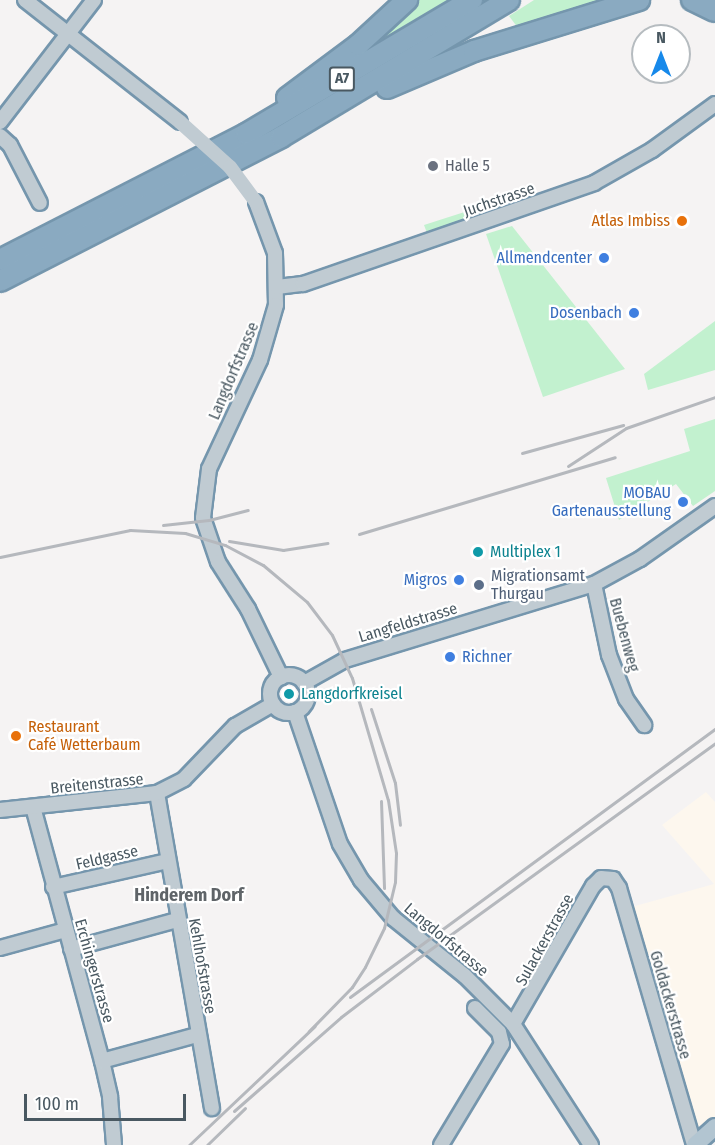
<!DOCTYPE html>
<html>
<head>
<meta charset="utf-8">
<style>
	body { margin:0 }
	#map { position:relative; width:715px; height:1145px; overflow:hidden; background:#f5f3f3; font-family:"Fira Sans Condensed",sans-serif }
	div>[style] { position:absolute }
	.commercial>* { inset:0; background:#fdf7ee }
	.green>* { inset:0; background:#c2f1cf }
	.roads { filter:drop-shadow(2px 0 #7596ad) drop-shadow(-2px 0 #7596ad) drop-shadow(0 2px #7596ad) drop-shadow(0 -2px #7596ad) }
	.minor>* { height:14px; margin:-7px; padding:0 7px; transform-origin:7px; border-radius:7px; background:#c0cbd2 }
	.minor>.ring { margin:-7px; padding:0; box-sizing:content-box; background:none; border:14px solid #c0cbd2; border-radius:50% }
	.major>* { height:16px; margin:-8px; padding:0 8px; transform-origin:8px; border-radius:8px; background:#b2c5d1 }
	.highway>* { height:20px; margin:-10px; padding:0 10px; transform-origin:10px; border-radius:10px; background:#8aaac1 }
	.rail>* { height:3px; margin:-1.5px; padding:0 1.5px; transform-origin:1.5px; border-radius:1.5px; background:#b5b8bd }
	.minor-bridge>* { height:14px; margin:-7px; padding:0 7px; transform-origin:7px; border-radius:7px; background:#c0cbd2 }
	.dots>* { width:16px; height:16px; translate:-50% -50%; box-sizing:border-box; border:3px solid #fff; border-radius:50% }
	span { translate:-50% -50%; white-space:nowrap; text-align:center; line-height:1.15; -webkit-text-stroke:4.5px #fff; paint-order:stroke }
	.shield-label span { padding:2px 4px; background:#fff; border:2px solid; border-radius:4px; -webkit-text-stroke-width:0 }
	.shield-label { font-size:15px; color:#495861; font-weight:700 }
	.worship-label { font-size:16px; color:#5b616d }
	.left { translate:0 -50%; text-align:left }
	.street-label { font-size:16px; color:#495861 }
	.food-label { font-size:16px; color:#c56008 }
	.right { translate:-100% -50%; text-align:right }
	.shop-label { font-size:16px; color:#366cbe }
	.culture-label { font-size:16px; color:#0d838f }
	.service-label { font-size:16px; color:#4e5e75 }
	.neighbourhood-label { font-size:18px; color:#5f6468; font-weight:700 }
	.north { position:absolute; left:631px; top:24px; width:60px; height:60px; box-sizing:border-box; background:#fff; border:2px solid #b6bcc0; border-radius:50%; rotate:0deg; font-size:16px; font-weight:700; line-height:24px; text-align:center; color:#495861 }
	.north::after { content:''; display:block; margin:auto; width:21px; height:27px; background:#1789ea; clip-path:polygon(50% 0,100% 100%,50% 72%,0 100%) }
	.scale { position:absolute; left:24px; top:1094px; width:162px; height:27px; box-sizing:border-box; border:3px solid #495861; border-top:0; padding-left:8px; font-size:18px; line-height:21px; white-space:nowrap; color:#495861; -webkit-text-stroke:4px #fff; paint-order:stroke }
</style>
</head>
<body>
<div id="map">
	<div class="commercial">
		<div style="clip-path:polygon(706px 792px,715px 802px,715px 1127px,695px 1145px,628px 908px,714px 884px,662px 825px)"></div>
	</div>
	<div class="green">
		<div style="clip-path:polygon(413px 0,452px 0,352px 61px)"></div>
		<div style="clip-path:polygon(534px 0,614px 0,518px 28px,509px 16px)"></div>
		<div style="clip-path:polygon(477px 208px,480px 215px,427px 233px,424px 225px)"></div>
		<div style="clip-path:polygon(512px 226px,625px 369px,543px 397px,486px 234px)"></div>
		<div style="clip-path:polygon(715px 321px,715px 370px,648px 390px,644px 374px)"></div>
		<div style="clip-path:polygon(715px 419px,715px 491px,693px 506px,676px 484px,619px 520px,606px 478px,690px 451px,684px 429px)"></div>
	</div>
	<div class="roads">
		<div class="minor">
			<div style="left:25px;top:0;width:197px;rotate:38.2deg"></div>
			<div style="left:0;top:122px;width:154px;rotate:-52.4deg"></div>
			<div style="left:0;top:136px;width:13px;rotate:42deg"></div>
			<div style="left:10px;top:145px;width:65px;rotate:62.7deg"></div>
			<div style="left:256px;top:202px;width:54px;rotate:69.6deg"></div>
			<div style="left:275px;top:253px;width:52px;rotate:88.9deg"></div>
			<div style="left:276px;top:305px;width:57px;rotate:106.2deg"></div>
			<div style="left:260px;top:360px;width:120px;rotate:115.1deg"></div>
			<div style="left:209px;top:469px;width:49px;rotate:97deg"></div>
			<div style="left:203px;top:518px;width:46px;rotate:71.2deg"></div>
			<div style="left:218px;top:562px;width:56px;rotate:57.4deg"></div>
			<div style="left:248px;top:609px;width:76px;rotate:64.1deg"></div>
			<div style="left:277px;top:287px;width:26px;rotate:-7deg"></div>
			<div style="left:303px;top:284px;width:308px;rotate:-19.1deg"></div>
			<div style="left:594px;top:183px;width:67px;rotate:-29.6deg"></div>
			<div style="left:652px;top:150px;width:78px;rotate:-36.1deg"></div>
			<div style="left:594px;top:584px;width:73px;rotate:78.1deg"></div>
			<div style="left:609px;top:655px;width:47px;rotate:68.9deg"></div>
			<div style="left:626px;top:699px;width:32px;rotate:55deg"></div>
			<div class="ring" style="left:270px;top:675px;width:24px;height:24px"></div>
			<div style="left:304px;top:683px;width:47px;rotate:-29.3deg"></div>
			<div style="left:345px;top:660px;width:260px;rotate:-17deg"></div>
			<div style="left:594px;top:584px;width:52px;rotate:-28.5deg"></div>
			<div style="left:640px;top:559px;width:92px;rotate:-35.2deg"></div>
			<div style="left:295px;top:712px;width:139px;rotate:71.2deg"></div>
			<div style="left:340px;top:844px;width:42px;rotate:59.7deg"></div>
			<div style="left:361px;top:880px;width:50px;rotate:49.9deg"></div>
			<div style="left:393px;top:918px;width:92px;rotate:38.9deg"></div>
			<div style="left:465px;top:976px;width:68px;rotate:45deg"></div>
			<div style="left:513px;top:1024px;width:144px;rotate:57.2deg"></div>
			<div style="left:157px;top:793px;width:320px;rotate:80.1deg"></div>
			<div style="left:33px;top:807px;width:263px;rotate:74.8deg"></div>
			<div style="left:102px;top:1061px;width:37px;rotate:77deg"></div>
			<div style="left:110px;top:1097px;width:48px;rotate:85.2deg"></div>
			<div style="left:0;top:810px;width:158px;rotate:-6.2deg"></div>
			<div style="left:157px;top:793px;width:30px;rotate:-27deg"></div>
			<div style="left:184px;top:779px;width:74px;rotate:-46.1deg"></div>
			<div style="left:235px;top:726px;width:44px;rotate:-30.1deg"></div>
			<div style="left:53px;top:887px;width:117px;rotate:-12.8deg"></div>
			<div style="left:0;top:948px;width:68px;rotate:-15.3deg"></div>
			<div style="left:71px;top:949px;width:110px;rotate:-15.3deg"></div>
			<div style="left:513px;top:1024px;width:160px;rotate:-59.9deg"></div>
			<div style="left:593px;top:886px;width:11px;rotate:-45deg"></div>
			<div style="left:601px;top:878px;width:12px;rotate:5deg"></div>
			<div style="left:613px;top:879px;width:11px;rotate:56deg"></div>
			<div style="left:619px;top:888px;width:268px;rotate:73.7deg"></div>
			<div style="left:102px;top:1061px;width:98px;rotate:-15.3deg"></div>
			<div style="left:441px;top:1145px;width:118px;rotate:-58.9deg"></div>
			<div style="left:502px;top:1044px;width:12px;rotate:-104deg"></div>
			<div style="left:499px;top:1032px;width:34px;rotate:-135deg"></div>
		</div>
		<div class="major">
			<div style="left:695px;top:1145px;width:27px;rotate:-42deg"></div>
		</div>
		<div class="highway">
			<div style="left:692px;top:0;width:25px;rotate:26deg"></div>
			<div style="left:387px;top:88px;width:95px;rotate:-23deg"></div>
			<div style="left:474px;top:51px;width:173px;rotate:-17.2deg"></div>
			<div style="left:287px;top:98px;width:89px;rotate:-36.7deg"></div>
			<div style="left:358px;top:45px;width:67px;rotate:-42.6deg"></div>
			<div style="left:0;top:260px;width:276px;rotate:-27.1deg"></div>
			<div style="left:246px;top:134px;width:263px;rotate:-30.7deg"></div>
			<div style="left:0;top:281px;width:316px;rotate:-27.1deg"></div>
			<div style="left:281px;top:137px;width:266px;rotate:-31deg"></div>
		</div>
	</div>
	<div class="rail">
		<div style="left:522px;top:453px;width:105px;rotate:-15.5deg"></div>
		<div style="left:568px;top:466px;width:69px;rotate:-33.2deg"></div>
		<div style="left:626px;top:428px;width:94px;rotate:-19.2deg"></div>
		<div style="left:163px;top:525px;width:46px;rotate:-6.2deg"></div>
		<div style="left:209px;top:520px;width:40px;rotate:-14.4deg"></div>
		<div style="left:359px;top:534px;width:267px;rotate:-16.7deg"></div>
		<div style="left:229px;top:541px;width:55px;rotate:9.5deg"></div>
		<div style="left:283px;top:550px;width:45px;rotate:-9deg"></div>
		<div style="left:0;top:557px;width:133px;rotate:-11.7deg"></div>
		<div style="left:130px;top:530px;width:55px;rotate:3.1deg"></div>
		<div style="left:185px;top:533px;width:42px;rotate:16.7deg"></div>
		<div style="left:225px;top:545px;width:43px;rotate:27.8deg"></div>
		<div style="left:263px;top:565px;width:57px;rotate:40.1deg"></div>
		<div style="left:307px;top:602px;width:41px;rotate:52.9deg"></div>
		<div style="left:332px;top:635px;width:47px;rotate:65.1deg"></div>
		<div style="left:352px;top:678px;width:127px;rotate:73.6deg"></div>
		<div style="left:388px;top:800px;width:54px;rotate:81.4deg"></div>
		<div style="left:396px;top:853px;width:29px;rotate:92deg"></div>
		<div style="left:395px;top:882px;width:47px;rotate:103.4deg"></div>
		<div style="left:384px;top:928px;width:43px;rotate:116deg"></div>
		<div style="left:365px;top:967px;width:24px;rotate:123deg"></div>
		<div style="left:352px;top:987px;width:62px;rotate:134.3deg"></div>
		<div style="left:371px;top:709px;width:78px;rotate:72deg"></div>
		<div style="left:395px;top:783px;width:42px;rotate:83.2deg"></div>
		<div style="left:381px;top:801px;width:87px;rotate:88deg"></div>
		<div style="left:350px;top:997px;width:453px;rotate:-36.3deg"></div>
		<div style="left:234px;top:1111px;width:142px;rotate:-41.3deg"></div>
		<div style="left:341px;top:1017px;width:96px;rotate:-37.3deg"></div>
		<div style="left:417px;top:959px;width:368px;rotate:-35.9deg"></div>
		<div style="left:189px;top:1145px;width:173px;rotate:-43.4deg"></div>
		<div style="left:207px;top:1145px;width:53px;rotate:-44.2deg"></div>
	</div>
	<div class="minor-bridge">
		<div style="left:180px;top:122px;width:67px;rotate:42deg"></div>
		<div style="left:230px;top:167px;width:44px;rotate:53.4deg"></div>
	</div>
	<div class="dots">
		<div style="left:433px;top:166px;background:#6b7280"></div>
		<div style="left:682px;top:221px;background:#e8710a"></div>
		<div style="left:604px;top:258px;background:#3f7fe0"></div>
		<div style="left:634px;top:313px;background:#3f7fe0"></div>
		<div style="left:683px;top:502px;background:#3f7fe0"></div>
		<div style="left:478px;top:552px;background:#0f9aa8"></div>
		<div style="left:459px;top:580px;background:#3f7fe0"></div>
		<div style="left:479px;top:585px;background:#5c6f8a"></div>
		<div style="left:450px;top:657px;background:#3f7fe0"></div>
		<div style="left:289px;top:694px;background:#0f9aa8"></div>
		<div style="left:16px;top:736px;background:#e8710a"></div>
	</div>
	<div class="shield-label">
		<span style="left:342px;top:79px">A7</span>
	</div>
	<div class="worship-label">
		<span class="left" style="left:445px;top:166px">Halle 5</span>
	</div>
	<div class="street-label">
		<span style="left:499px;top:200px;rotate:-19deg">Juchstrasse</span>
		<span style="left:234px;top:371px;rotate:-67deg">Langdorfstrasse</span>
		<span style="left:408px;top:623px;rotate:-17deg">Langfeldstrasse</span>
		<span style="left:624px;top:635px;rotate:75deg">Buebenweg</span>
		<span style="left:97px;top:784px;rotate:-6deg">Breitenstrasse</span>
		<span style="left:107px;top:858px;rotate:-13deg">Feldgasse</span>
		<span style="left:446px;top:940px;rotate:40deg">Langdorfstrasse</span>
		<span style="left:545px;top:940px;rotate:-61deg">Sulackerstrasse</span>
		<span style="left:202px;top:966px;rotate:80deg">Kehlhofstrasse</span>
		<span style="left:94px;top:971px;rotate:74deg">Erchingerstrasse</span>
		<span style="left:670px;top:1005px;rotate:74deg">Goldackerstrasse</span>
	</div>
	<div class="food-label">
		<span class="right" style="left:670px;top:221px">Atlas Imbiss</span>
		<span class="left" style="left:28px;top:736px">Restaurant<br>Café Wetterbaum</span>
	</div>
	<div class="shop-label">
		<span class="right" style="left:592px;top:258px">Allmendcenter</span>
		<span class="right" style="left:622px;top:313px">Dosenbach</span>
		<span class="right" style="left:671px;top:502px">MOBAU<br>Gartenausstellung</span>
		<span class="right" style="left:447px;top:580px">Migros</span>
		<span class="left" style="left:462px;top:657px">Richner</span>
	</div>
	<div class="culture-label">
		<span class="left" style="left:490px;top:552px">Multiplex 1</span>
		<span class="left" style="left:301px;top:694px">Langdorfkreisel</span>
	</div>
	<div class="service-label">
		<span class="left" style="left:491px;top:585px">Migrationsamt<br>Thurgau</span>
	</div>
	<div class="neighbourhood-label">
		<span style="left:189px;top:895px">Hinderem Dorf</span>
	</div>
	<div class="north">N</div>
	<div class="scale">100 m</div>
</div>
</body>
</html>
